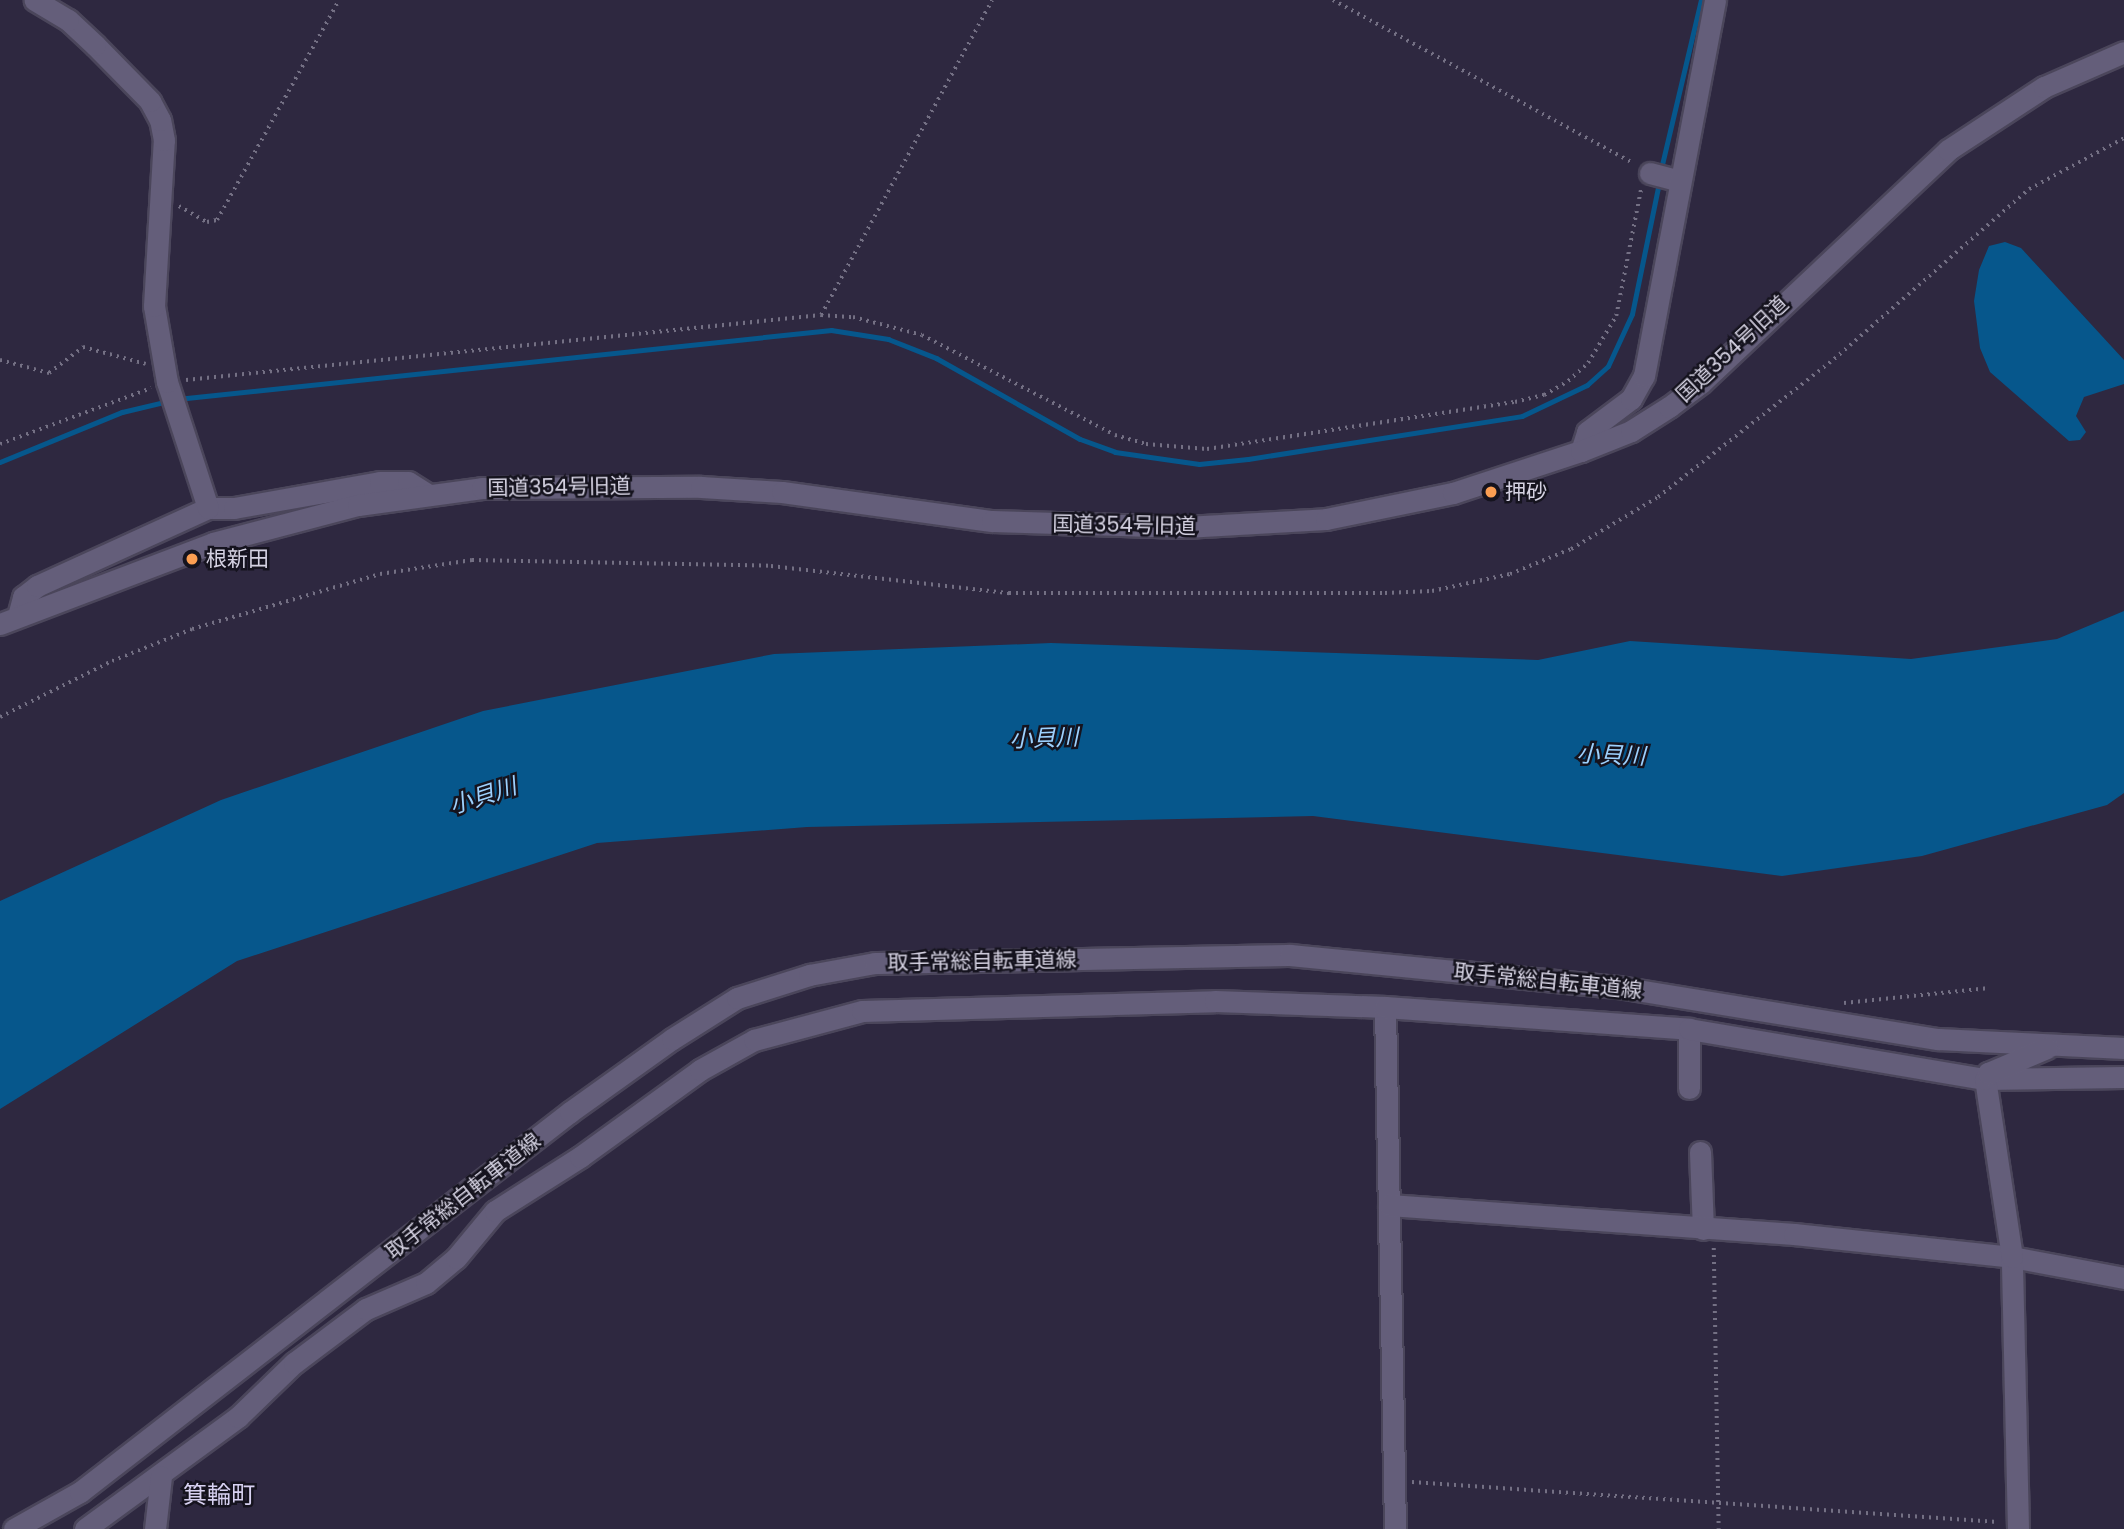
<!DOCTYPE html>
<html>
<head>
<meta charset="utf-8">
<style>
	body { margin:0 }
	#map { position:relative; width:2124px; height:1529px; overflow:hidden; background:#2e2840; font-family:Poppins,"Noto Sans JP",sans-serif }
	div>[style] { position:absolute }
	.water>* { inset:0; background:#06578c }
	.stream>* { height:5px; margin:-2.5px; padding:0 2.5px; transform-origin:2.5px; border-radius:2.5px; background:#06578c }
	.path>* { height:3.5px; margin-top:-1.75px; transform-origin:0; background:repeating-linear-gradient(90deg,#747084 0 2px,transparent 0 7px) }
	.roads { filter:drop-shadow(2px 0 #4b465b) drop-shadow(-2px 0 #4b465b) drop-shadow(0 2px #4b465b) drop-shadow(0 -2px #4b465b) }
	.minor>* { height:21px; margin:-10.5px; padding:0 10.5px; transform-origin:10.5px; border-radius:10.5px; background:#645e7a }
	.dots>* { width:19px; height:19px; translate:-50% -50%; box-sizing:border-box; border:4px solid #15131e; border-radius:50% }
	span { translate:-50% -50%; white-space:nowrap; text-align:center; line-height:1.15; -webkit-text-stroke:5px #15131e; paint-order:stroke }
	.street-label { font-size:21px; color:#d5d2e2 }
	.poi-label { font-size:21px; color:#d5d2e2 }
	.left { translate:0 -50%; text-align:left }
	.water-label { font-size:23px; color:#9dd1fe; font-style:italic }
	.quarter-label { font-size:24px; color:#d7d1f1 }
</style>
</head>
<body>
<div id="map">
	<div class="water">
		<div style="clip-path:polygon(2005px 242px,2021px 248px,2124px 360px,2124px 384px,2084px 397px,2076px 416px,2086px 432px,2080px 440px,2069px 441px,1990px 372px,1980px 348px,1974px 301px,1979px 270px,1989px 246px)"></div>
		<div style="clip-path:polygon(2124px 611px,2124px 793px,2107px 805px,1922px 856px,1782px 876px,1313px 816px,807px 827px,597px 843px,237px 961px,0 1109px,0 901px,221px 800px,483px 711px,774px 654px,1051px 643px,1538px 660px,1630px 641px,1911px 659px,2057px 639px)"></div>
	</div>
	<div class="stream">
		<div style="left:1660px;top:173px;width:178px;rotate:-76.7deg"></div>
		<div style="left:177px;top:399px;width:658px;rotate:-6.02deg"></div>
		<div style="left:831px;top:330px;width:58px;rotate:9deg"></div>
		<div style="left:888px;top:339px;width:52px;rotate:21.6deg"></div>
		<div style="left:936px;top:358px;width:165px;rotate:29.4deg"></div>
		<div style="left:1080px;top:439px;width:37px;rotate:20deg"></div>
		<div style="left:1115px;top:452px;width:85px;rotate:8.1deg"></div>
		<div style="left:1199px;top:464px;width:49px;rotate:-5.8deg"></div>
		<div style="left:1248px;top:459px;width:277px;rotate:-8.9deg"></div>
		<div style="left:1522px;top:416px;width:72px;rotate:-25.5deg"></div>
		<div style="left:1587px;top:385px;width:28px;rotate:-42deg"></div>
		<div style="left:1608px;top:366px;width:57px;rotate:-65.2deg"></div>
		<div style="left:1632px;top:314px;width:135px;rotate:-78.4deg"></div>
		<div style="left:0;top:462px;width:132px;rotate:-22.3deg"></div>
		<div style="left:122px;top:412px;width:47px;rotate:-13.4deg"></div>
	</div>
	<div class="path">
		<div style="left:1333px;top:0;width:341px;rotate:28.5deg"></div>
		<div style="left:179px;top:206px;width:32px;rotate:30deg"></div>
		<div style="left:207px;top:222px;width:10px;rotate:-11deg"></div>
		<div style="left:217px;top:220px;width:252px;rotate:-61deg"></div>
		<div style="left:821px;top:315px;width:358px;rotate:-61.5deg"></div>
		<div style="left:0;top:360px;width:51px;rotate:14.9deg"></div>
		<div style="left:49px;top:373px;width:43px;rotate:-37.4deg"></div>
		<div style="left:83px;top:347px;width:65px;rotate:15.1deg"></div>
		<div style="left:186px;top:380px;width:638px;rotate:-5.84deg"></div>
		<div style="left:821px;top:315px;width:32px;rotate:4deg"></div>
		<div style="left:853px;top:317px;width:71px;rotate:14.6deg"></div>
		<div style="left:922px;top:335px;width:217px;rotate:27.4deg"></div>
		<div style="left:1115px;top:435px;width:32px;rotate:16deg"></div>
		<div style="left:1146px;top:444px;width:61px;rotate:4.7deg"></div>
		<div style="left:1207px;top:449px;width:312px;rotate:-8.7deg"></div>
		<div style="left:1515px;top:402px;width:30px;rotate:-14deg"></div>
		<div style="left:1544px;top:395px;width:28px;rotate:-30deg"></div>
		<div style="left:1568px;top:381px;width:27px;rotate:-42deg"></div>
		<div style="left:1588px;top:363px;width:55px;rotate:-59.2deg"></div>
		<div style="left:1616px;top:316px;width:129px;rotate:-78.9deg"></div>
		<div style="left:0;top:444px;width:161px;rotate:-20.3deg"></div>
		<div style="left:0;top:717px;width:125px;rotate:-26.6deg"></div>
		<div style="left:112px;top:661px;width:86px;rotate:-21.8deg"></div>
		<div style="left:192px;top:629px;width:196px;rotate:-16.3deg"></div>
		<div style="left:380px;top:574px;width:93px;rotate:-8.7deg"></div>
		<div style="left:472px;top:560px;width:299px;rotate:1.1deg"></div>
		<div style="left:771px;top:566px;width:240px;rotate:6.5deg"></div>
		<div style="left:1009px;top:593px;width:376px"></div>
		<div style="left:1385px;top:593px;width:47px;rotate:-2.4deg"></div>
		<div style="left:1432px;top:591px;width:80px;rotate:-12.3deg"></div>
		<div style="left:1510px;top:574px;width:66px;rotate:-22.3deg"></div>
		<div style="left:1571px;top:549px;width:101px;rotate:-30.9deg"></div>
		<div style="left:1658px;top:497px;width:224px;rotate:-38.1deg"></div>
		<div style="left:1834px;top:359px;width:259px;rotate:-41.1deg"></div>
		<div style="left:2029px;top:189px;width:108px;rotate:-28.2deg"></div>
		<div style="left:1844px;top:1003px;width:146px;rotate:-5.9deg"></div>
		<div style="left:1714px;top:1248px;width:281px;rotate:89deg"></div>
		<div style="left:1412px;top:1482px;width:587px;rotate:3.9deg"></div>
	</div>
	<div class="roads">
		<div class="minor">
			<div style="left:1650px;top:173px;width:30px;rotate:15deg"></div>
			<div style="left:1581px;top:451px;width:20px;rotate:-72deg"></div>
			<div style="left:1587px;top:432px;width:55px;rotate:-36.9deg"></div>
			<div style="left:1631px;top:399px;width:26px;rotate:-61deg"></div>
			<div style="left:1644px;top:376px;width:383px;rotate:-79.3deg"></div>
			<div style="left:208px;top:508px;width:26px"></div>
			<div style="left:234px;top:508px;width:148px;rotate:-10.1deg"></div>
			<div style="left:380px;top:482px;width:28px"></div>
			<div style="left:408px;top:482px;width:22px;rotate:32deg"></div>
			<div style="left:18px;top:616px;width:20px;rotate:-75deg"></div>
			<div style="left:23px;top:597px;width:18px;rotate:-38deg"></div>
			<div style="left:37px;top:586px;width:188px;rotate:-24.5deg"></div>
			<div style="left:208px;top:508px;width:133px;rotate:-108deg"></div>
			<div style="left:167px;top:382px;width:77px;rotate:-99.7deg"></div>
			<div style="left:154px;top:306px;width:166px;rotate:-86.6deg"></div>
			<div style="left:164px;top:140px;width:20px;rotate:-101deg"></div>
			<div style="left:160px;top:120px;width:21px;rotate:-118deg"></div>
			<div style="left:150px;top:101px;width:78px;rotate:-134.5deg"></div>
			<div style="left:95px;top:45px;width:37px;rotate:-137deg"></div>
			<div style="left:68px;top:20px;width:39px;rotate:-149deg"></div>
			<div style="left:0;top:624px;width:228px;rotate:-20.8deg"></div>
			<div style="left:213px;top:543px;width:150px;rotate:-14.7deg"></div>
			<div style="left:358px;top:505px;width:125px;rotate:-7.8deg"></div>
			<div style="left:482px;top:488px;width:219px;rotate:-0.3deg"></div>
			<div style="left:701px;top:487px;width:81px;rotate:3.5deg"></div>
			<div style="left:782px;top:492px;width:212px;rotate:7.9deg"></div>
			<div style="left:992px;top:521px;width:193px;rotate:1.8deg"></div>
			<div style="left:1185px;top:527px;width:141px;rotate:-3.2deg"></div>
			<div style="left:1326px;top:519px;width:130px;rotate:-11.6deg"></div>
			<div style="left:1453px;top:493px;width:135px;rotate:-18.2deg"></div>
			<div style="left:1581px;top:451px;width:54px;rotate:-21.8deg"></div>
			<div style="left:1631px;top:431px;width:45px;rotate:-32.3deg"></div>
			<div style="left:1669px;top:407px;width:41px;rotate:-37.1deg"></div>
			<div style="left:1702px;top:382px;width:338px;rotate:-43.3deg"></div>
			<div style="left:1948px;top:150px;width:115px;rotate:-33.3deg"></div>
			<div style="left:2044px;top:87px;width:87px;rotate:-23.6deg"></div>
			<div style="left:1385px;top:1007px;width:522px;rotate:88.9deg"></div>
			<div style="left:1689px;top:1029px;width:59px;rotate:90deg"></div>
			<div style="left:1700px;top:1152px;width:77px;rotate:87.8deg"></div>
			<div style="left:1389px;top:1205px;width:406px;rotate:4.1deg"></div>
			<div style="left:1794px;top:1234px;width:219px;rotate:6deg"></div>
			<div style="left:2012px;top:1257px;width:114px;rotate:10.6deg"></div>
			<div style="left:14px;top:1529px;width:76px;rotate:-29.3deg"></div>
			<div style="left:80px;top:1492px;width:620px;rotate:-37.79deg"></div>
			<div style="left:570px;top:1112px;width:125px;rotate:-35.6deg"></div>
			<div style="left:672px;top:1039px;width:77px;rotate:-32.2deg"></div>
			<div style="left:737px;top:998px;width:76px;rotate:-17.7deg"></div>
			<div style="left:809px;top:975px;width:67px;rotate:-10.3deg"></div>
			<div style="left:875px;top:963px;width:415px;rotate:-1.1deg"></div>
			<div style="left:1290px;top:955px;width:331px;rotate:5.6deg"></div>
			<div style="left:1619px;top:987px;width:323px;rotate:9.3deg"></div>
			<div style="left:1938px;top:1039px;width:186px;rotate:2.8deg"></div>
			<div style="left:85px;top:1529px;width:190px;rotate:-36.2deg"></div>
			<div style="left:238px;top:1417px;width:78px;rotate:-44deg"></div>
			<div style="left:294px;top:1363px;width:90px;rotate:-36.9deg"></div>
			<div style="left:366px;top:1309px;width:65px;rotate:-23.4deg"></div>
			<div style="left:426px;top:1283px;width:39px;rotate:-40deg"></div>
			<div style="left:456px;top:1258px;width:61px;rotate:-50.3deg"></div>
			<div style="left:495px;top:1211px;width:101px;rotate:-32.4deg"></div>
			<div style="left:580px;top:1157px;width:148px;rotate:-35.9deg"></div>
			<div style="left:700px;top:1070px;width:62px;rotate:-29.1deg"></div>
			<div style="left:754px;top:1040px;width:112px;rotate:-15deg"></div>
			<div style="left:862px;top:1011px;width:353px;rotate:-1.6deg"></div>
			<div style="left:1215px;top:1001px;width:170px;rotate:2deg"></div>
			<div style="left:1385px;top:1007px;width:305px;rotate:4.1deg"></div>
			<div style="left:1689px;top:1029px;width:300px;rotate:9.6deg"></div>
			<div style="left:1985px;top:1079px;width:139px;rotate:-0.8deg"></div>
			<div style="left:155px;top:1529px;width:53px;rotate:-83.5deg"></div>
			<div style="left:2018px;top:1529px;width:272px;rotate:-91.3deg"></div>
			<div style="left:2012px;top:1257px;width:180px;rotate:-98.6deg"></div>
			<div style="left:1985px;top:1079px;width:7px;rotate:-63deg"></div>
			<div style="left:1988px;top:1073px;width:64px;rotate:-23deg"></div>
		</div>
	</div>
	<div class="dots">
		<div style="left:1491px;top:492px;background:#fb9e52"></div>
		<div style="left:192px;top:559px;background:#fb9e52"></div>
	</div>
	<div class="street-label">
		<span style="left:1732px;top:349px;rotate:-43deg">国道354号旧道</span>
		<span style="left:559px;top:487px;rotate:-1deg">国道354号旧道</span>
		<span style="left:1124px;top:525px;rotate:1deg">国道354号旧道</span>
		<span style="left:982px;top:961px;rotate:-1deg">取手常総自転車道線</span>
		<span style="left:1548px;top:981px;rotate:6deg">取手常総自転車道線</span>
		<span style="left:463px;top:1196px;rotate:-38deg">取手常総自転車道線</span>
	</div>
	<div class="poi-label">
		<span class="left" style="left:1505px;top:492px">押砂</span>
		<span class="left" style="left:206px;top:559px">根新田</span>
	</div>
	<div class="water-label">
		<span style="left:1044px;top:738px;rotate:-2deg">小貝川</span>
		<span style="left:1611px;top:755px;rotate:2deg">小貝川</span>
		<span style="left:483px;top:796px;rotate:-18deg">小貝川</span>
	</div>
	<div class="quarter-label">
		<span style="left:219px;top:1495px">箕輪町</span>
	</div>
</div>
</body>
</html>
